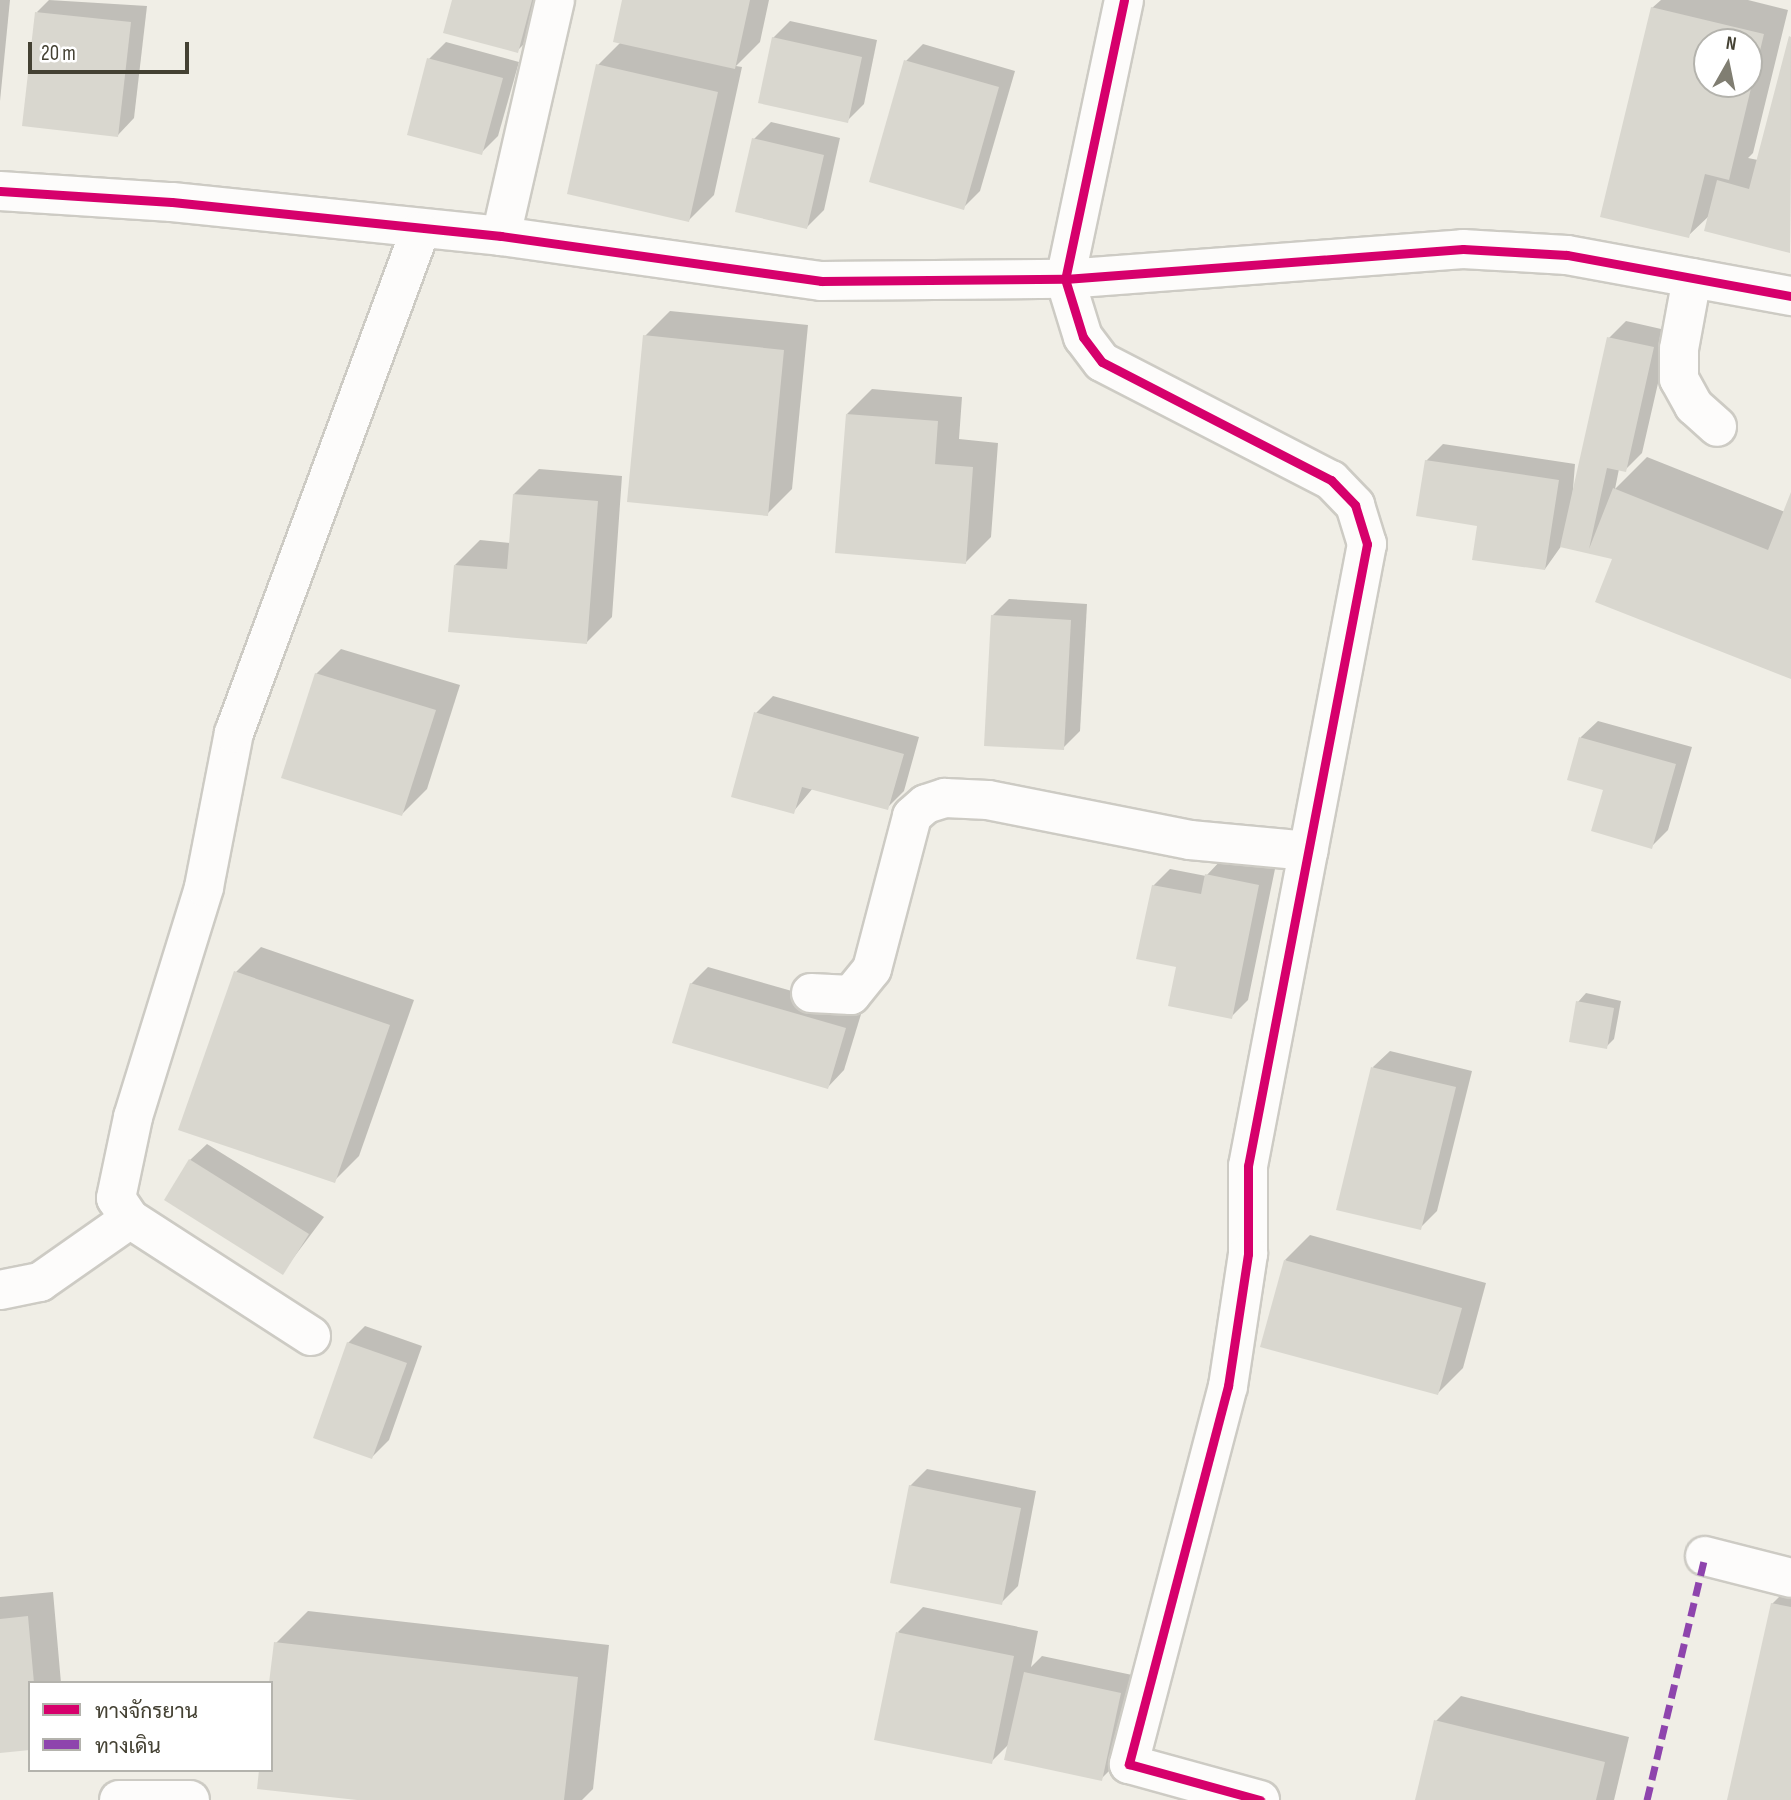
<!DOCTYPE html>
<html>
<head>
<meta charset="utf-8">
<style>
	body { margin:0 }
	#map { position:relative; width:1791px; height:1800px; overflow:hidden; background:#f0eee6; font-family:"Sofia Sans Condensed",Sarabun,sans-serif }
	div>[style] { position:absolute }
	.shadow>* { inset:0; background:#0003 }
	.building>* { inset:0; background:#d9d7cf }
	.roads { filter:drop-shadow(2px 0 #cdcbc4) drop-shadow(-2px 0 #cdcbc4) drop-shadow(0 2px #cdcbc4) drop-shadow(0 -2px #cdcbc4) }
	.street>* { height:38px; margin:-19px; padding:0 19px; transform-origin:19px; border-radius:19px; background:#fdfcfb }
	.quiet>* { height:7px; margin-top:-3.5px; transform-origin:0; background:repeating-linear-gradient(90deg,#8e44ad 0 14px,transparent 0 21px) }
	.cycleway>* { height:9px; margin:-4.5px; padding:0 4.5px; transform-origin:4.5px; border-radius:4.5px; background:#d6006c }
	span { translate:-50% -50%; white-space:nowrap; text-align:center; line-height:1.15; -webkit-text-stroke:7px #fff; paint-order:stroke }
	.legend { position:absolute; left:28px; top:1681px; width:245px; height:91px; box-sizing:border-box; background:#fff; border:2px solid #b4b3ad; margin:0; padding:9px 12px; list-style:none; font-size:21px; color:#444133 }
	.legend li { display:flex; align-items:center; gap:14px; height:35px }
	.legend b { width:35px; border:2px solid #b4b3ad }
	.north { position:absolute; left:1693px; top:28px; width:70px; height:70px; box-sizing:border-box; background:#fff; border:2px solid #b4b3ad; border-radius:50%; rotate:9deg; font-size:19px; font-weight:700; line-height:28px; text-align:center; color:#444133 }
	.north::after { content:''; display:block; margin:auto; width:24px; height:32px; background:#807e72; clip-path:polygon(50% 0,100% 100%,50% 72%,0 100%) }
	.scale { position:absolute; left:28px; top:42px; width:161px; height:32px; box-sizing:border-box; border:4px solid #444133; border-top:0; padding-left:9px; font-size:21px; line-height:24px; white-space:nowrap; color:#444133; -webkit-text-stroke:5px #fff; paint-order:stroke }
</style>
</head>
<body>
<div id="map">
	<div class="shadow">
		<div style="clip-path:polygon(0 0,10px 0,0 101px)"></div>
		<div style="clip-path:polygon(49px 0,147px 6px,134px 118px,118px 135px,37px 12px)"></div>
		<div style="clip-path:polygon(454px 0,543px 0,534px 34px,517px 51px)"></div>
		<div style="clip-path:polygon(624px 0,769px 0,760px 42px,736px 66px,742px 67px,714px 195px,689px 220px,598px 65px,621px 42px)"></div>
		<div style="clip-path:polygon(evenodd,1661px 0,1748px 0,1788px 10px,1753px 153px,1748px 158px,1758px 160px,1791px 37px,1790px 251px,1710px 215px,1688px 236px,1652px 8px,1661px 0,1707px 42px,1749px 42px,1749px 84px,1707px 84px,1707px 42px)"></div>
		<div style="clip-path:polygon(790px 21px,877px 40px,864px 104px,847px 121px,773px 38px)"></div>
		<div style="clip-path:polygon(446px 42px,519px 62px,498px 136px,481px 153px,429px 59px)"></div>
		<div style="clip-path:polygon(923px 44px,1015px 71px,980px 191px,963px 208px,906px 61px)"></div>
		<div style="clip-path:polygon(771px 122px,840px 138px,824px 210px,807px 227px,754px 139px)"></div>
		<div style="clip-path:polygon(670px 311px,808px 325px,792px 489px,767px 514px,645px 336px)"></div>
		<div style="clip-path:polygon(1626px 321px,1670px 331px,1642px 453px,1625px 470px,1619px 469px,1615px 489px,1647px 457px,1785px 512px,1791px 497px,1791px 677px,1614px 558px,1562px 545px,1545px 569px,1479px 525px,1426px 461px,1443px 444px,1575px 464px,1572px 502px,1609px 338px)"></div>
		<div style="clip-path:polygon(872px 389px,962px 397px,959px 439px,998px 443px,991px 537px,966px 562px,847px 414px)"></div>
		<div style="clip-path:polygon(539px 469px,622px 476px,612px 617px,587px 642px,455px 565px,480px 540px,511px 543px,514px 494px)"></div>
		<div style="clip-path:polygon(1009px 599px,1087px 604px,1080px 731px,1063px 748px,992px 616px)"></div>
		<div style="clip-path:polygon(341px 649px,460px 685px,427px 789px,402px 814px,316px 674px)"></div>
		<div style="clip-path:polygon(773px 696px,919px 737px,904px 791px,887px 808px,813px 788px,793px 812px,756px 713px)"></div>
		<div style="clip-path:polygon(1598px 721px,1692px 747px,1668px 830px,1651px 847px,1605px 789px,1569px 779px,1581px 737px)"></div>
		<div style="clip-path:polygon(1223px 858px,1275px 869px,1248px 1000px,1231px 1017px,1153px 886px,1170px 869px,1206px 876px)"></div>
		<div style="clip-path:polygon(261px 947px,414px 1000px,359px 1156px,334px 1181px,236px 972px)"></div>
		<div style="clip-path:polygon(708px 967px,862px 1011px,844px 1070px,828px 1087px,691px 984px)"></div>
		<div style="clip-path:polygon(1586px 993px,1621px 1001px,1614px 1039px,1606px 1047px,1578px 1002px)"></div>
		<div style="clip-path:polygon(1390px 1051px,1472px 1071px,1437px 1211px,1420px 1228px,1373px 1067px)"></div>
		<div style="clip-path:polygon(207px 1144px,324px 1217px,282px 1273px,190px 1160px)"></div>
		<div style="clip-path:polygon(1310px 1235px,1486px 1283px,1463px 1368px,1438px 1393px,1285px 1260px)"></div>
		<div style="clip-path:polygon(365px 1326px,422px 1346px,389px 1440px,372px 1457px,348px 1343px)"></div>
		<div style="clip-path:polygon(927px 1469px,1036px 1491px,1018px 1586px,1001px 1603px,910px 1486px)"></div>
		<div style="clip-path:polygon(1791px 1585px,1791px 1800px,1729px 1800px,1772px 1604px)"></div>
		<div style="clip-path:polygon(53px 1592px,61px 1683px,30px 1683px,0 1751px,0 1597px)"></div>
		<div style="clip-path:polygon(923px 1607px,1038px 1631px,1031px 1667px,1042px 1656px,1137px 1676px,1118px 1762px,1101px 1779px,1009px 1744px,991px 1762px,898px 1632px)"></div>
		<div style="clip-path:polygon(308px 1611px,609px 1645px,593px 1789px,582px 1800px,372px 1800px,271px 1770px,276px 1643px)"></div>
		<div style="clip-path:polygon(1461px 1696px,1629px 1737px,1614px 1800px,1420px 1800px,1436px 1721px)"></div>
	</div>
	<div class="building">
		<div style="clip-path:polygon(452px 0,532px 0,518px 53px,443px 33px)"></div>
		<div style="clip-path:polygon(622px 0,750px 0,735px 69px,613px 42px)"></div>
		<div style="clip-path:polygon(evenodd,1651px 7px,1764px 34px,1729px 180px,1705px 174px,1689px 238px,1600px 217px,1651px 7px,1707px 42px,1749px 42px,1749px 84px,1707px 84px,1707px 42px)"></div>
		<div style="clip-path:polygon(35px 12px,131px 22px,118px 137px,22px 126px)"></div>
		<div style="clip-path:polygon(1789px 36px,1791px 37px,1790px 253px,1704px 231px,1717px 180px,1749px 189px)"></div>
		<div style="clip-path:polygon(772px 37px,862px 57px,848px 123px,758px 103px)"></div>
		<div style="clip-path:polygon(427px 58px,503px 78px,482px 155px,407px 135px)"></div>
		<div style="clip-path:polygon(904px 60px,999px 87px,964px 210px,869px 182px)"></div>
		<div style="clip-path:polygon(596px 64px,718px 92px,689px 222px,567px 194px)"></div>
		<div style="clip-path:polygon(752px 138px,824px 155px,807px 229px,735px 212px)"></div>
		<div style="clip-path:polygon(643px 335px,784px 350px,768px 516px,627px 502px)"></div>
		<div style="clip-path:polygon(1607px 337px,1654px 347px,1626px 472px,1607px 468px,1589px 549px,1613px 488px,1768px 550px,1791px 492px,1791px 679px,1595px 602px,1612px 559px,1560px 547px)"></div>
		<div style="clip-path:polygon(846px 414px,938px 421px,935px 464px,973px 467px,966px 564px,835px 553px)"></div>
		<div style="clip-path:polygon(1425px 460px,1559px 480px,1545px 570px,1472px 560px,1477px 526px,1416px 516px)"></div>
		<div style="clip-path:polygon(513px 494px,598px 501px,587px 644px,448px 632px,454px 565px,507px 569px)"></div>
		<div style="clip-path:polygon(991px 615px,1071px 620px,1064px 750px,984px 746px)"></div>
		<div style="clip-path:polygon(315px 673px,436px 710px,402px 816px,281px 778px)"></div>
		<div style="clip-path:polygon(754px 712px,904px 754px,888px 810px,802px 787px,794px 814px,731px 797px)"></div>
		<div style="clip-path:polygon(1579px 737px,1676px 764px,1652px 849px,1591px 831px,1603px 790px,1567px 780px)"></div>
		<div style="clip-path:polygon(1205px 874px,1259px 885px,1232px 1019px,1168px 1006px,1176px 967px,1136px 959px,1152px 885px,1201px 894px)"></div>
		<div style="clip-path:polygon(234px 971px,390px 1025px,335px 1183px,178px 1130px)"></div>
		<div style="clip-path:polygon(690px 983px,846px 1028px,828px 1089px,672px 1043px)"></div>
		<div style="clip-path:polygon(1576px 1001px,1614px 1008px,1607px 1049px,1569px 1042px)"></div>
		<div style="clip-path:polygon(1371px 1067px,1456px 1087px,1421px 1230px,1336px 1210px)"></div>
		<div style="clip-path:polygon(189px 1159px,309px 1234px,283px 1275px,164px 1200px)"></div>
		<div style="clip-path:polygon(1284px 1260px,1462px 1308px,1438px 1395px,1260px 1347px)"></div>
		<div style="clip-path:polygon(347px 1342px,407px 1363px,372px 1459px,313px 1438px)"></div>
		<div style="clip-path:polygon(909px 1485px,1021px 1508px,1002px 1605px,890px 1583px)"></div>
		<div style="clip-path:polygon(1771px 1603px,1791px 1607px,1791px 1800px,1727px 1800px)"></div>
		<div style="clip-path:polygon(28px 1616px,34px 1683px,30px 1683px,30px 1750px,0 1753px,0 1619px)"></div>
		<div style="clip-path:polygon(896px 1632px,1014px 1656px,992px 1764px,874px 1740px)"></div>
		<div style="clip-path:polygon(274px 1642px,578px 1677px,564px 1800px,357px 1800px,257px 1789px,259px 1770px,271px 1770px,269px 1683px)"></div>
		<div style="clip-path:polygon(1024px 1672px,1121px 1693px,1102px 1781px,1004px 1760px)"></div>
		<div style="clip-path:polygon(1434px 1720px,1605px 1762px,1596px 1800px,1415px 1800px)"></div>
	</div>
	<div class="roads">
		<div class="street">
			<div style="left:1124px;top:0;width:285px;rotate:101.9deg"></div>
			<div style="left:1065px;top:279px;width:61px;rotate:72.8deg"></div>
			<div style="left:1083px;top:337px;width:31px;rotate:53deg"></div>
			<div style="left:1102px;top:362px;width:258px;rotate:27.3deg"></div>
			<div style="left:1331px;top:480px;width:35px;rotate:46deg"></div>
			<div style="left:1355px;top:505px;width:41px;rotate:72.9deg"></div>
			<div style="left:1367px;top:544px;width:633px;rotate:100.83deg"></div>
			<div style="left:1248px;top:1166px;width:88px;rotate:90deg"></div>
			<div style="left:1248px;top:1254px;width:134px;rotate:98.6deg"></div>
			<div style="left:1228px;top:1386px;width:391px;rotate:104.7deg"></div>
			<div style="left:1129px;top:1764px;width:136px;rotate:15.4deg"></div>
			<div style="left:0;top:191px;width:172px;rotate:3.7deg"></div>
			<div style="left:172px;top:202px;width:331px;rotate:5.9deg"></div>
			<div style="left:501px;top:236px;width:323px;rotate:8deg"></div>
			<div style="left:821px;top:281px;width:244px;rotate:-0.5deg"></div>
			<div style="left:1065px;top:279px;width:399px;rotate:-4.3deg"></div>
			<div style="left:1463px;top:249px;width:104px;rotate:3.3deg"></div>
			<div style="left:1567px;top:255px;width:228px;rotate:10.4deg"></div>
			<div style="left:501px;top:236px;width:242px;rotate:-77.1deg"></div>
			<div style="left:1692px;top:278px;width:72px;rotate:100.4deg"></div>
			<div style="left:1679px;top:349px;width:30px;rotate:90deg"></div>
			<div style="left:1679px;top:379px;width:31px;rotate:61deg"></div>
			<div style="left:1694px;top:406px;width:31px;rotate:42deg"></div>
			<div style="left:811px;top:993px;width:40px;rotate:2.9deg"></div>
			<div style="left:851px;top:995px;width:33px;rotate:-51deg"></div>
			<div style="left:872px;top:969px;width:158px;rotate:-75.3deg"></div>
			<div style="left:912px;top:816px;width:18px;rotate:-41deg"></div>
			<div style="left:926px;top:804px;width:20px;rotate:-18deg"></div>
			<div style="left:945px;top:798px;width:43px;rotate:2.7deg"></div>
			<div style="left:988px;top:800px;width:206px;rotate:11.2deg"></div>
			<div style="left:1190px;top:840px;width:119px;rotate:5.3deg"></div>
			<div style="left:0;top:1290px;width:41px;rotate:-11.3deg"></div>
			<div style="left:40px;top:1282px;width:110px;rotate:-35deg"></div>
			<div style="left:311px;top:1336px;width:216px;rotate:-147.1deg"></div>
			<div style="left:130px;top:1219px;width:25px;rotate:-124deg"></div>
			<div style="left:116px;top:1198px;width:83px;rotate:-78.1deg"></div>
			<div style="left:133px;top:1117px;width:241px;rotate:-72.8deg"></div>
			<div style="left:204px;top:887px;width:157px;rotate:-79deg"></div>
			<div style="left:234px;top:733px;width:535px;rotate:-69.67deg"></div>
			<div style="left:1705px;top:1556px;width:89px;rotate:14.3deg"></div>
			<div style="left:119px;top:1800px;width:71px"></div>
		</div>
	</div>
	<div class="quiet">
		<div style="left:1647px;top:1800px;width:251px;rotate:-76.6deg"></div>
	</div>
	<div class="cycleway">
		<div style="left:1124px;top:0;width:285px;rotate:101.9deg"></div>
		<div style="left:1065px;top:279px;width:61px;rotate:72.8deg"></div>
		<div style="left:1083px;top:337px;width:31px;rotate:53deg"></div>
		<div style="left:1102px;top:362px;width:258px;rotate:27.3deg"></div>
		<div style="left:1331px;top:480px;width:35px;rotate:46deg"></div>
		<div style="left:1355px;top:505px;width:41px;rotate:72.9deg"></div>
		<div style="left:1367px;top:544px;width:633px;rotate:100.83deg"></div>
		<div style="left:1248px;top:1166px;width:88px;rotate:90deg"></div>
		<div style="left:1248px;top:1254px;width:134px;rotate:98.6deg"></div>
		<div style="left:1228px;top:1386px;width:391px;rotate:104.7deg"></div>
		<div style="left:1129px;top:1764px;width:136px;rotate:15.4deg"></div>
		<div style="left:0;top:191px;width:172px;rotate:3.7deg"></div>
		<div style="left:172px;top:202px;width:331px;rotate:5.9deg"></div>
		<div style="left:501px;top:236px;width:323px;rotate:8deg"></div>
		<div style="left:821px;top:281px;width:244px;rotate:-0.5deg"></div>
		<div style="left:1065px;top:279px;width:399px;rotate:-4.3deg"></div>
		<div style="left:1463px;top:249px;width:104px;rotate:3.3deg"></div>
		<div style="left:1567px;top:255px;width:228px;rotate:10.4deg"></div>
	</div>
	<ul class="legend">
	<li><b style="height:9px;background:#d6006c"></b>ทางจักรยาน</li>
	<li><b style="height:9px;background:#8e44ad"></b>ทางเดิน</li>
	</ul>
	<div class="north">N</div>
	<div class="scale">20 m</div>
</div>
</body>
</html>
